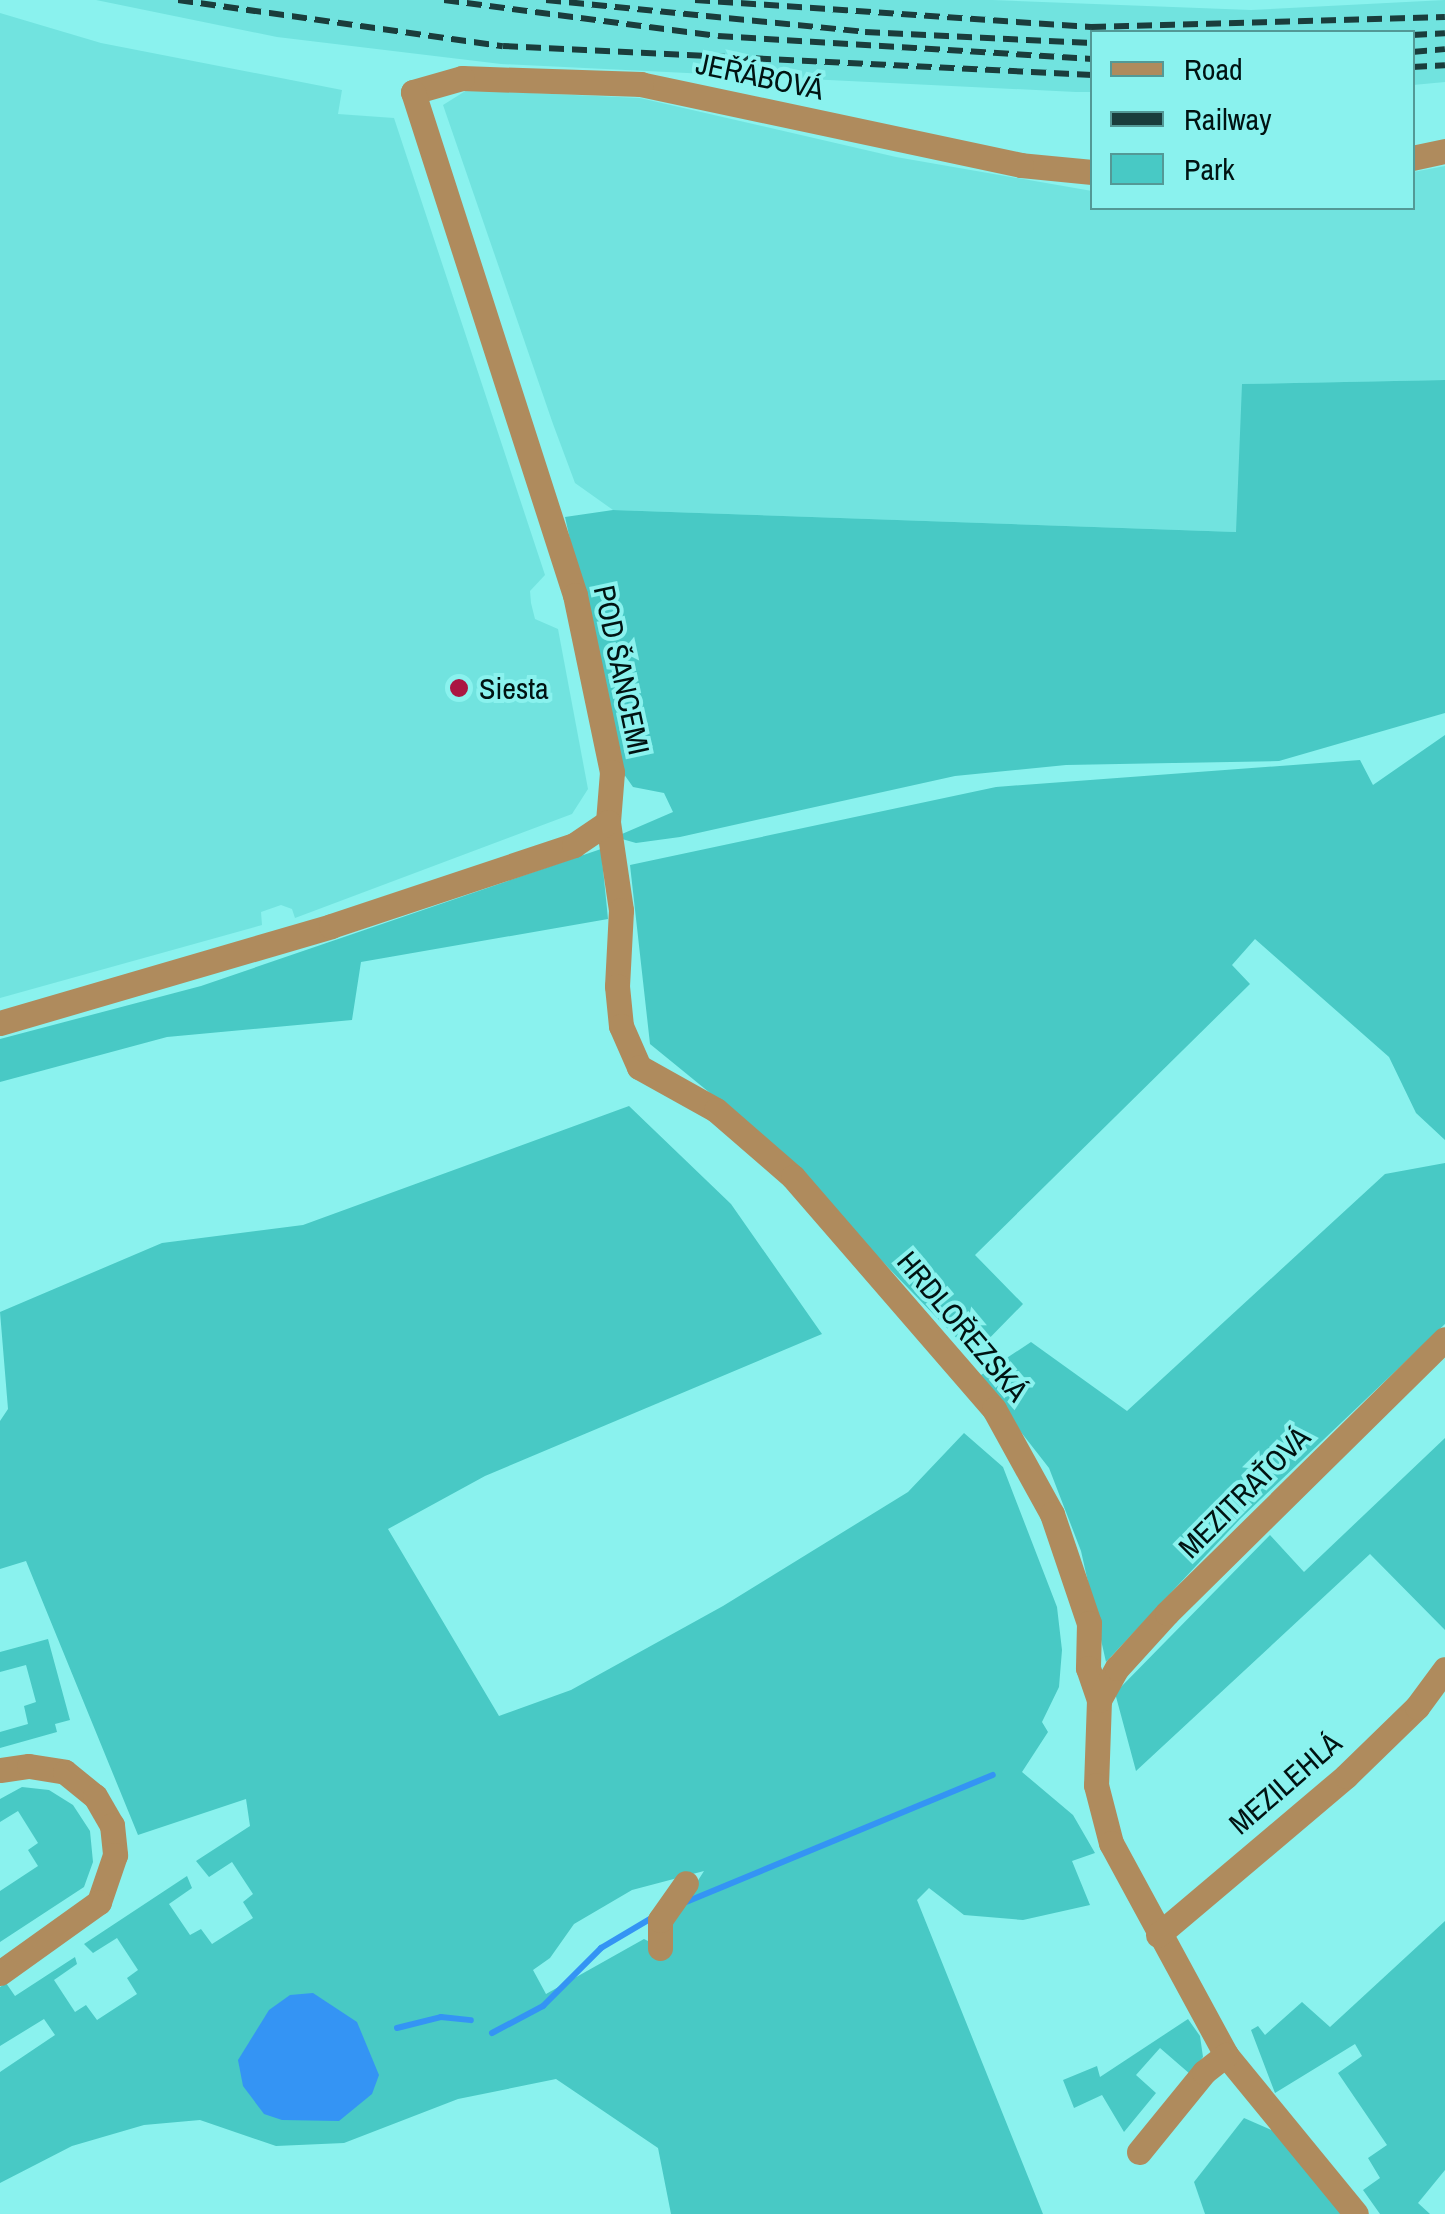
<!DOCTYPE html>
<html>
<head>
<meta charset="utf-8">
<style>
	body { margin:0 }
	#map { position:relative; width:1445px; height:2214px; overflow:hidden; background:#8af2ee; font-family:"Archivo Narrow",sans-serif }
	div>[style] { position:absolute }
	.built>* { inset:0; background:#71e3df }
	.green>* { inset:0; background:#48c9c5 }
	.water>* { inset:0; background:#3494f4 }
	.stream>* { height:6px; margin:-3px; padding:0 3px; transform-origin:3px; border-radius:3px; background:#3494f4 }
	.street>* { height:25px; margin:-12.5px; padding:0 12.5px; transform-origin:12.5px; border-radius:12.5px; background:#af8b5d }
	.rail>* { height:6px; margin-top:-3px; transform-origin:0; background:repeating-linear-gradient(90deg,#1a3d3c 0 15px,transparent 0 23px) }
	.dots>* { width:28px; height:28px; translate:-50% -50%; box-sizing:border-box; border:5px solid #8af2ee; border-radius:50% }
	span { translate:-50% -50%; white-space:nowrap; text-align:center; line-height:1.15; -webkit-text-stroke:8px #8af2ee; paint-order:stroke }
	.street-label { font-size:30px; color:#001312 }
	.poi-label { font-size:30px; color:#001312 }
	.left { translate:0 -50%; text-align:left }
	.legend { position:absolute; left:1090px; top:30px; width:325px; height:180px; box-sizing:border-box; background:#8af2ee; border:2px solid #539996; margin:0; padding:12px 18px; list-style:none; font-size:30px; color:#001312 }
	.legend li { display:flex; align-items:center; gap:20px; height:50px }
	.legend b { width:50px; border:2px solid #539996 }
</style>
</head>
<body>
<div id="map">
	<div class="built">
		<div style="clip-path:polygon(96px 0,992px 0,1251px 10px,1445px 0,1445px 82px,1413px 85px,1412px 32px,1092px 32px,1092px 92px,1076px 92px,501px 64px,277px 37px)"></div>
		<div style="clip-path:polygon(0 13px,101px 43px,342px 90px,338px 114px,394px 118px,545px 575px,530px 591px,531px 603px,535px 619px,558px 629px,588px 789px,572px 814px,295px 918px,292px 909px,281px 905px,261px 912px,262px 925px,0 998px)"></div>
		<div style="clip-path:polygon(467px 90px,640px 98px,896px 157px,1092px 191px,1092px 208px,1412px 208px,1413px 172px,1445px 166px,1445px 380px,1243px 384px,1237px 532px,613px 510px,575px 483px,553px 424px,443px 105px)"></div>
	</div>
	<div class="green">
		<div style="clip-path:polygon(1445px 380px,1445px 713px,1279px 761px,1066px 765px,955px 776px,680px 837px,636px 843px,615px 837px,673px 812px,664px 793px,633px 787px,621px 770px,565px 517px,613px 510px,1236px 532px,1242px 384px)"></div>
		<div style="clip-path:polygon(1445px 735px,1445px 1140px,1416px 1113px,1389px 1057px,1255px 939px,1232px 965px,1250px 984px,975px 1255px,1023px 1304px,973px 1355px,753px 1128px,650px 1044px,630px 865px,996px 787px,1360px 760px,1373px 785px)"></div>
		<div style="clip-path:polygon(601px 849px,608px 919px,361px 962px,352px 1020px,167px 1037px,0 1082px,0 1039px,201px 986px)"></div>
		<div style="clip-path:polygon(evenodd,629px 1106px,731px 1204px,822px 1334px,485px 1476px,388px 1529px,499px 1716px,571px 1690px,723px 1606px,908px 1492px,964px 1433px,1003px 1467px,1057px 1607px,1062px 1650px,1059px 1687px,1042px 1722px,1048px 1732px,1022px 1772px,1073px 1815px,1095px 1853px,1072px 1861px,1090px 1905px,1023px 1920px,964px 1915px,929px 1888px,917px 1900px,1043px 2214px,671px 2214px,658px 2148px,556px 2079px,458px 2099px,344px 2143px,276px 2146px,200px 2120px,144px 2125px,72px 2146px,0 2183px,0 2072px,55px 2035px,44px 2019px,0 2046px,0 1987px,6px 1983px,15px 1996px,75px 1957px,77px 1964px,54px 1980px,75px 2012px,86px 2005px,97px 2020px,137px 1994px,127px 1978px,138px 1970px,117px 1938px,93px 1953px,84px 1944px,187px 1876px,192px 1888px,169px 1904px,190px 1935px,201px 1929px,212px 1944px,253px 1918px,243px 1902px,253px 1894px,232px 1862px,209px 1877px,196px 1861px,250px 1826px,246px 1799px,138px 1835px,26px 1561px,0 1569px,0 1421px,8px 1409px,0 1312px,162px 1243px,303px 1225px,629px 1106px,704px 1871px,671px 1923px,672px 1953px,644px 1939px,546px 1994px,533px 1970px,550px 1958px,574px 1924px,632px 1890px,704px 1871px)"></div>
		<div style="clip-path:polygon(1445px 1163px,1445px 1324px,1240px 1519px,1106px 1662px,1081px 1551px,1049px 1468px,978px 1377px,1031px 1342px,1127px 1411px,1385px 1174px)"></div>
		<div style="clip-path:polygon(1445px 1438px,1445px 1630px,1370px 1554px,1136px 1771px,1115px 1693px,1270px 1535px,1304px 1572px)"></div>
		<div style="clip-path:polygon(48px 1639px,70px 1720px,55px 1724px,57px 1732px,0 1748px,0 1732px,28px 1724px,24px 1706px,36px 1702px,26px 1665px,0 1672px,0 1652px)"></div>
		<div style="clip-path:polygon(22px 1787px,49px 1790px,73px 1805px,90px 1831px,93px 1862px,84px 1887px,0 1942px,0 1891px,38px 1866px,28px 1850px,38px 1843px,18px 1811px,0 1822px,0 1799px)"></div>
		<div style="clip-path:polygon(1445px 1921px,1445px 2170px,1418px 2203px,1430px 2214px,1380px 2214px,1363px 2190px,1380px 2178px,1368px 2158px,1387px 2145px,1338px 2073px,1362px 2056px,1355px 2044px,1275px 2093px,1251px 2030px,1258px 2026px,1265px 2035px,1302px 2002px,1330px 2027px)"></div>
		<div style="clip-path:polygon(1188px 2019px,1200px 2036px,1203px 2057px,1190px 2074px,1160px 2048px,1136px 2075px,1156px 2093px,1124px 2132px,1102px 2095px,1074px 2108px,1063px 2080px,1097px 2066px,1100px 2077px)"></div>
		<div style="clip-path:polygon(1244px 2118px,1283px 2135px,1342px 2214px,1205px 2214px,1194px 2182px)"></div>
	</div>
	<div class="water">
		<div style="clip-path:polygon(313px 1993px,357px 2022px,379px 2075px,372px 2094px,339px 2121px,282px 2120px,264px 2114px,243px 2086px,238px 2060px,269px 2010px,290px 1995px)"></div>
	</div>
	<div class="stream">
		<div style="left:686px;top:1902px;width:332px;rotate:-22.5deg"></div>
		<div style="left:397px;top:2028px;width:45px;rotate:-14deg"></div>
		<div style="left:441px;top:2017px;width:30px;rotate:6deg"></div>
		<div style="left:492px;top:2033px;width:58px;rotate:-27.9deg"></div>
		<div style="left:543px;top:2006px;width:82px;rotate:-45deg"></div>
		<div style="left:601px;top:1948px;width:63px;rotate:-30.7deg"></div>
	</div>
	<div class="street">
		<div style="left:1412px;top:158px;width:34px;rotate:-12deg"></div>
		<div style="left:1092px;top:172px;width:71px;rotate:-174.4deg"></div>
		<div style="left:1021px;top:165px;width:389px;rotate:-168deg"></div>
		<div style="left:641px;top:84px;width:179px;rotate:-178.1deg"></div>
		<div style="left:462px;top:78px;width:51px;rotate:164.1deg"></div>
		<div style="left:413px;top:92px;width:528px;rotate:72.15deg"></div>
		<div style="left:575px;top:595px;width:181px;rotate:78.2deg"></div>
		<div style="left:612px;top:772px;width:50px;rotate:94.6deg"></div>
		<div style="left:608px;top:822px;width:89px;rotate:81.6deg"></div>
		<div style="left:621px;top:910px;width:76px;rotate:93deg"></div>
		<div style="left:617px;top:986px;width:40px;rotate:84.3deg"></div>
		<div style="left:621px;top:1026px;width:45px;rotate:66.3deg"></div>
		<div style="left:639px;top:1067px;width:88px;rotate:29.2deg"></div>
		<div style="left:716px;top:1110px;width:102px;rotate:41deg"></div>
		<div style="left:793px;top:1177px;width:307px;rotate:49.1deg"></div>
		<div style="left:994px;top:1409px;width:120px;rotate:61.1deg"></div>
		<div style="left:1052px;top:1514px;width:115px;rotate:71.3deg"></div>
		<div style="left:1089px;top:1623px;width:45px;rotate:91.3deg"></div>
		<div style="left:1088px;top:1668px;width:34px;rotate:71deg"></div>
		<div style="left:1099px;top:1700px;width:85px;rotate:92deg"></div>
		<div style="left:1096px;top:1785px;width:60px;rotate:75.5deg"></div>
		<div style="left:1111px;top:1843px;width:241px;rotate:61.5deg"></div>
		<div style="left:1226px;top:2055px;width:205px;rotate:50.7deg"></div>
		<div style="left:0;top:1023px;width:345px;rotate:-16.3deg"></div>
		<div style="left:331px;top:926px;width:256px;rotate:-18.4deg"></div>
		<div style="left:574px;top:845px;width:41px;rotate:-34.1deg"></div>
		<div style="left:1099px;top:1700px;width:37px;rotate:-61deg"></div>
		<div style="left:1117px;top:1668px;width:74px;rotate:-47.7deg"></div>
		<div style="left:1167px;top:1613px;width:390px;rotate:-44.6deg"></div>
		<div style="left:0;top:1770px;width:29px;rotate:-8deg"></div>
		<div style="left:29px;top:1766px;width:36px;rotate:9deg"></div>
		<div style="left:65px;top:1772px;width:38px;rotate:39deg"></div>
		<div style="left:95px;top:1796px;width:34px;rotate:60deg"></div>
		<div style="left:112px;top:1825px;width:30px;rotate:84deg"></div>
		<div style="left:115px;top:1855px;width:50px;rotate:108.8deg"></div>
		<div style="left:99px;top:1902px;width:122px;rotate:144.4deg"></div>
		<div style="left:1158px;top:1935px;width:246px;rotate:-40.2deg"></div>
		<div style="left:1346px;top:1776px;width:99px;rotate:-44.2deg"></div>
		<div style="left:1417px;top:1707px;width:47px;rotate:-53.6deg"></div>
		<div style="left:660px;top:1948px;width:28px;rotate:-90deg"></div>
		<div style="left:660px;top:1920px;width:45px;rotate:-54.9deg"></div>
		<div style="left:1139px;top:2152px;width:103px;rotate:-50.9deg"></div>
		<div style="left:1204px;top:2072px;width:28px;rotate:-38deg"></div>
	</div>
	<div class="rail">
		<div style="left:178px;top:0;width:328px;rotate:8.1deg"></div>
		<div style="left:503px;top:46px;width:590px;rotate:2.82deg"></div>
		<div style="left:444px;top:0;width:276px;rotate:7.5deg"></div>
		<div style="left:718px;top:36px;width:375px;rotate:3.5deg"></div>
		<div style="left:546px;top:0;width:321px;rotate:5.7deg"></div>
		<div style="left:865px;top:32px;width:227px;rotate:2.8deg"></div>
		<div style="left:695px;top:0;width:397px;rotate:3.9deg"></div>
		<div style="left:1091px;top:27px;width:354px;rotate:-1.6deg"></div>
		<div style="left:1412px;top:35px;width:33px;rotate:-3deg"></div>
		<div style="left:1412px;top:52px;width:33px;rotate:-5deg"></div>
		<div style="left:1412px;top:67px;width:33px;rotate:-3deg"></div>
	</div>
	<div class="dots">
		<div style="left:459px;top:688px;background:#ab1642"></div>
	</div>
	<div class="street-label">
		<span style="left:760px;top:76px;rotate:12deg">JEŘÁBOVÁ</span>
		<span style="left:622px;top:670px;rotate:78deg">POD ŠANCEMI</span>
		<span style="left:963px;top:1326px;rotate:50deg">HRDLOŘEZSKÁ</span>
		<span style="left:1244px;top:1492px;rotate:-45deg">MEZITRAŤOVÁ</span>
		<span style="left:1285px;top:1783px;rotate:-41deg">MEZILEHLÁ</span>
	</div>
	<div class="poi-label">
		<span class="left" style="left:479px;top:688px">Siesta</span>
	</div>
	<ul class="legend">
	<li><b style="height:12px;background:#af8b5d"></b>Road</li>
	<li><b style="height:12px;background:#1a3d3c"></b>Railway</li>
	<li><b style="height:28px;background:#48c9c5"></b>Park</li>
	</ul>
</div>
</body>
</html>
